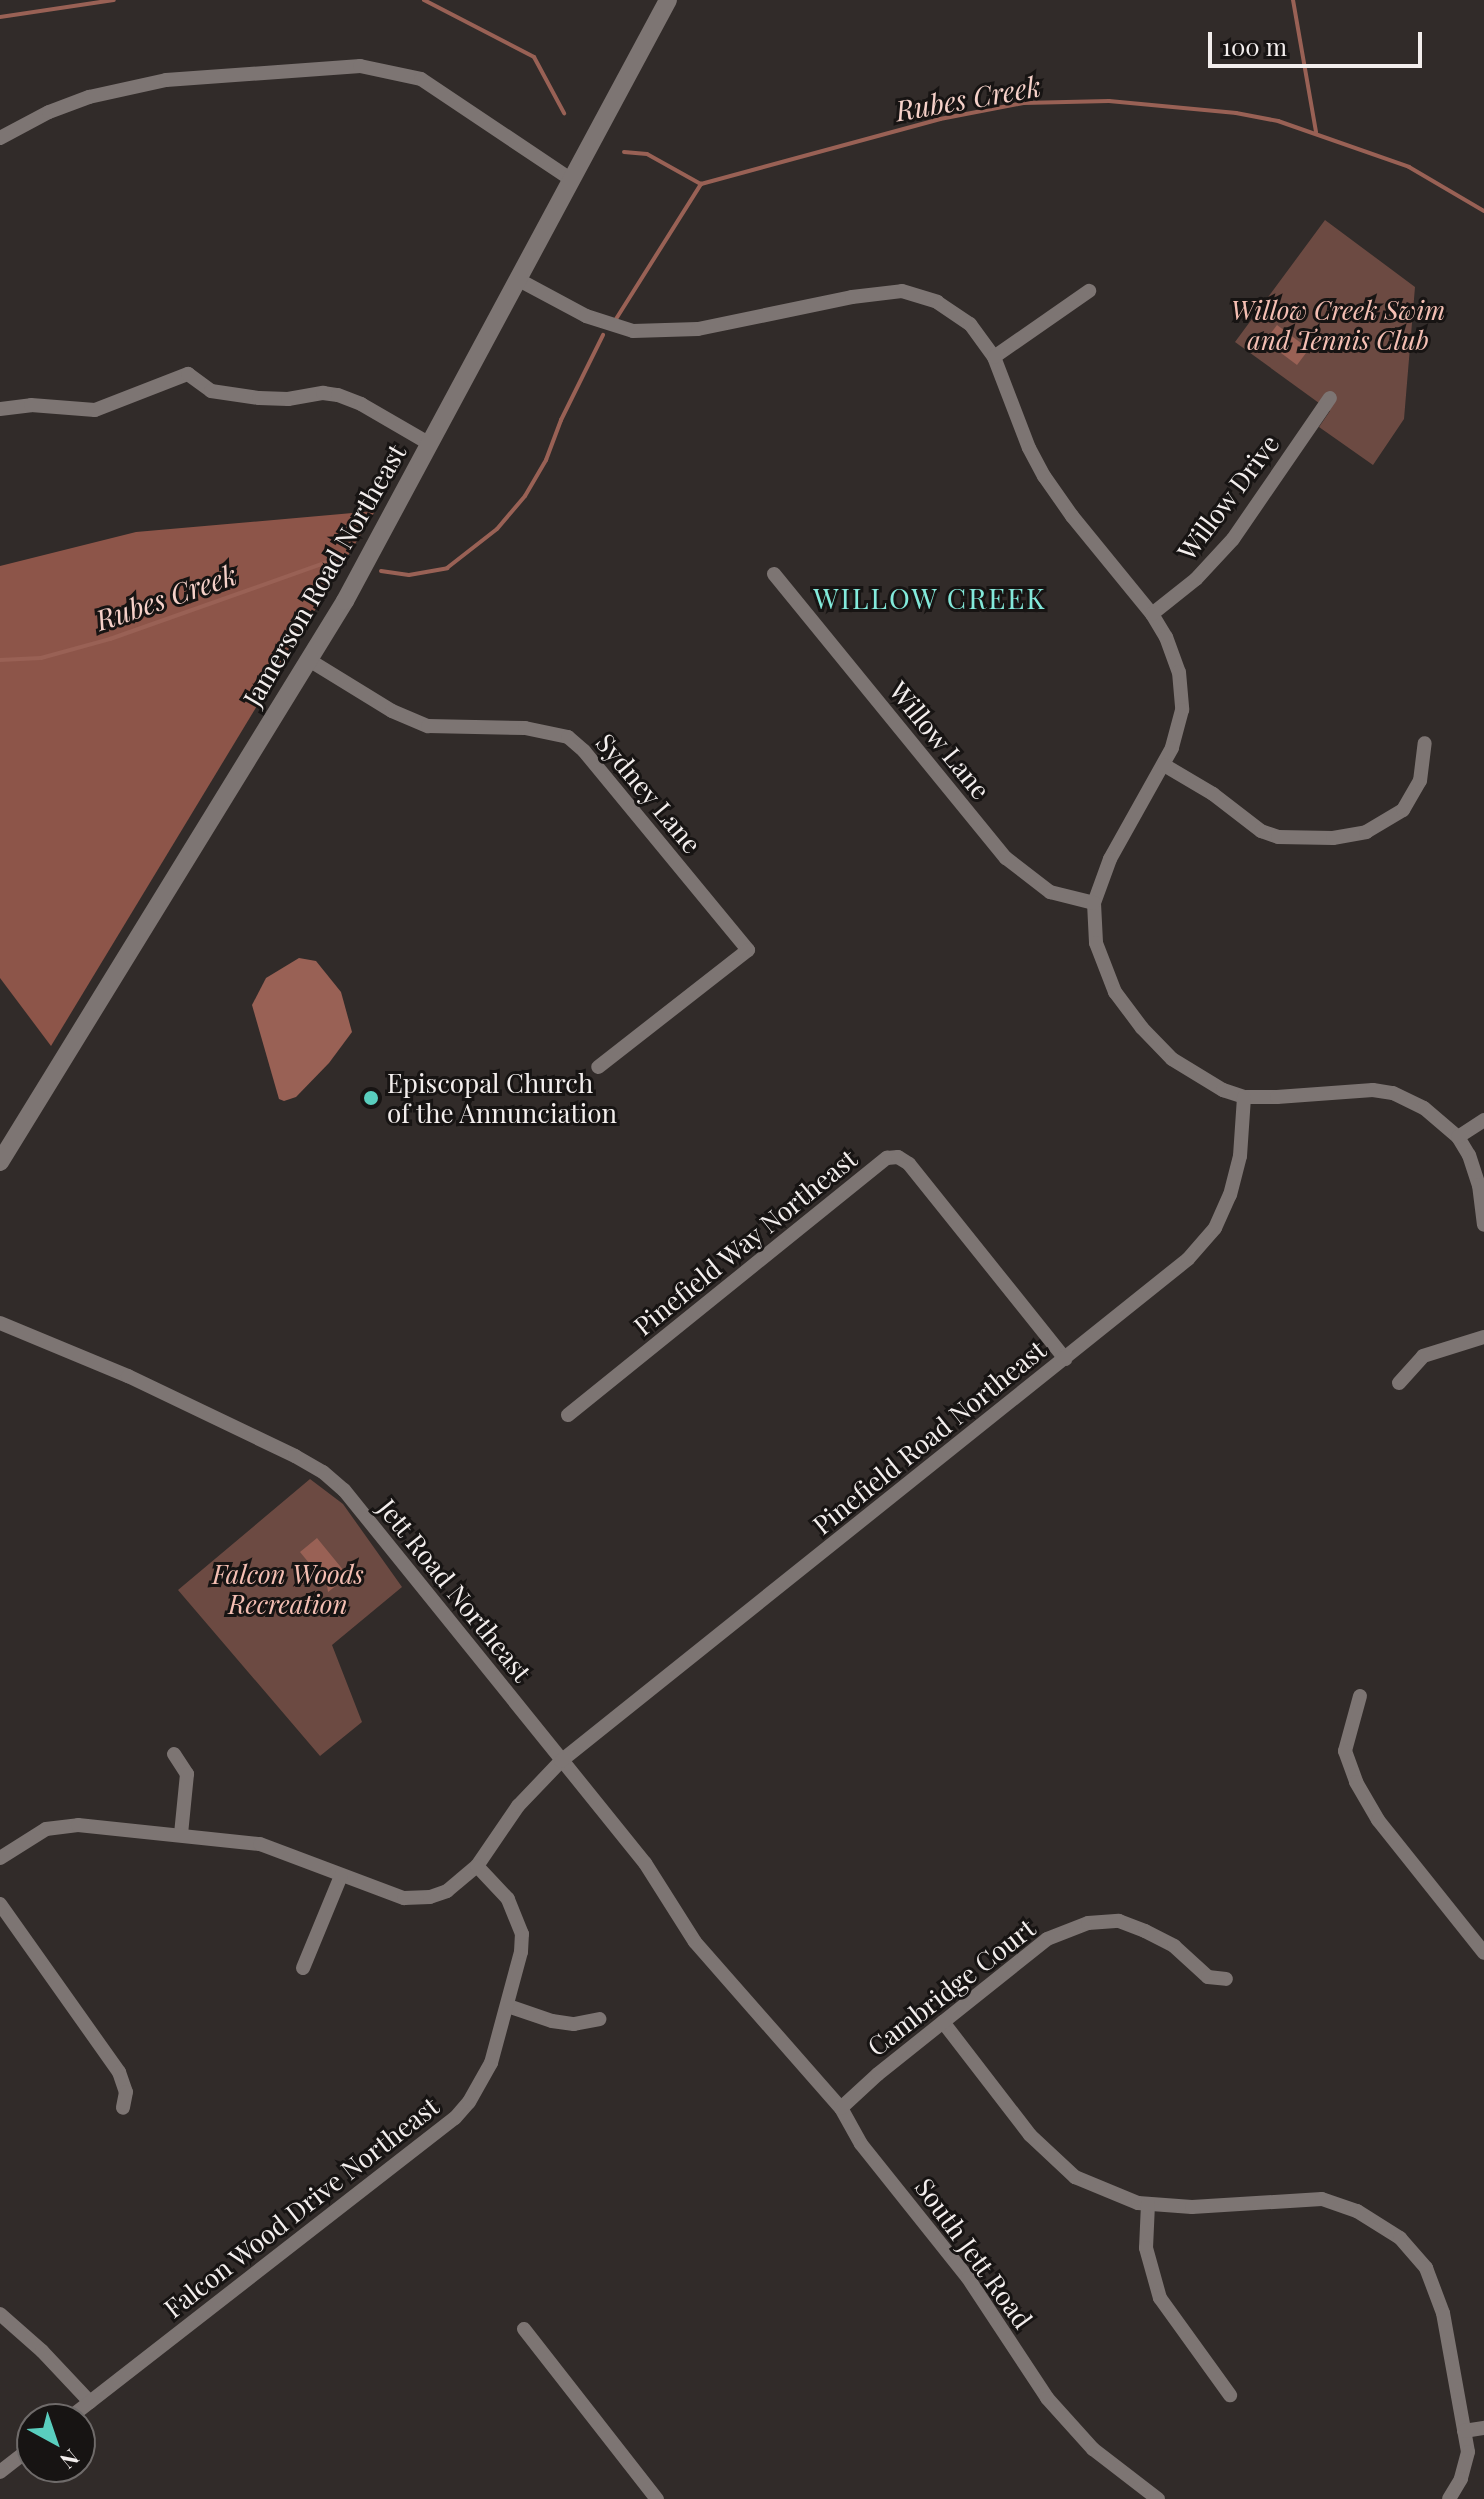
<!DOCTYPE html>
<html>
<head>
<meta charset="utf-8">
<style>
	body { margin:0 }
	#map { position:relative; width:1484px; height:2499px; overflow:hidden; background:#312b29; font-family:"Playfair Display",serif }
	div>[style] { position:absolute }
	.green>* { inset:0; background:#6c4a42 }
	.forest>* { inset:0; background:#8d5549 }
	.water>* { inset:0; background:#996155 }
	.stream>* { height:4px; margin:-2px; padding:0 2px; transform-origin:2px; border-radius:2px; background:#996155 }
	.street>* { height:14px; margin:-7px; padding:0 7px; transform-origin:7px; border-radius:7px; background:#7d7573 }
	.secondary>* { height:18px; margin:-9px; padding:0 9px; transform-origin:9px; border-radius:9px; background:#7d7573 }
	.dots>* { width:22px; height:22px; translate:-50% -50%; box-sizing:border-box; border:4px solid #171413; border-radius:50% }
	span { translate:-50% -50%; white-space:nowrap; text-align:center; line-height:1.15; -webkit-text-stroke:6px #171413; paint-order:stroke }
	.park-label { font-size:26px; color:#f5bfb3; font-style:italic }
	.street-label { font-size:26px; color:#f3eeed }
	.poi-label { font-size:26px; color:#f3eeed }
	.left { translate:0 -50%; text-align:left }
	.water-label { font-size:28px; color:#f6d1c9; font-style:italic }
	.neighbourhood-label { font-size:28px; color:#83eadb; letter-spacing:2px }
	.north { position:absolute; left:16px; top:2403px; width:80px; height:80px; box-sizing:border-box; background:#171413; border:2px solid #6f6b6a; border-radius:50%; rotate:140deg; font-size:22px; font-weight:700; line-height:32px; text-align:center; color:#f3eeed }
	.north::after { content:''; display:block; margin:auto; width:28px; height:36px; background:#59cebe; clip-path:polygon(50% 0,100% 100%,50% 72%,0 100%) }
	.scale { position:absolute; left:1208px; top:32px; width:214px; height:36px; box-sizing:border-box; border:4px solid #f3eeed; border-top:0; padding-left:10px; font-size:24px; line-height:28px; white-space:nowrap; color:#f3eeed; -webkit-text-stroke:6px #171413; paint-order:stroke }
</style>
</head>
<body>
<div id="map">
	<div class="green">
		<div style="clip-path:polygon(1325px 220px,1415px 287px,1404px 419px,1373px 465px,1319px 427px,1330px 411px,1235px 342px)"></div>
		<div style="clip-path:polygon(310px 1479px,343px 1504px,402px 1587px,332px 1645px,362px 1722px,320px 1756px,178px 1590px)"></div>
	</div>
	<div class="forest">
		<div style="clip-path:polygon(375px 511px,51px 1046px,0 978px,0 566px,136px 532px)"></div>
	</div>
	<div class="water">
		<div style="clip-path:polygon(1277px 325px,1309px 349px,1297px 365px,1265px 341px)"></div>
		<div style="clip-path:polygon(299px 958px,316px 961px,341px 992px,352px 1032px,329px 1063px,296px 1097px,284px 1101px,279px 1099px,252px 1005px,266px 978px)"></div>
		<div style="clip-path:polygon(317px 1538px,344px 1571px,347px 1569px,351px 1574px,328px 1592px,327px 1585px,300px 1552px)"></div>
	</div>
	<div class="stream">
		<div style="left:424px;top:0;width:124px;rotate:27.4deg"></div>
		<div style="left:534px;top:57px;width:64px;rotate:61.8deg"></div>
		<div style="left:1293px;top:0;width:134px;rotate:80.1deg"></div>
		<div style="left:0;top:17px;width:115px;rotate:-8.5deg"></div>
		<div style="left:624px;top:152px;width:23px;rotate:5deg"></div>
		<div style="left:647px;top:154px;width:62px;rotate:29.1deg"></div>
		<div style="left:616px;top:319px;width:160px;rotate:-57.8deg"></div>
		<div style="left:701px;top:184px;width:248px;rotate:-15.2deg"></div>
		<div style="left:940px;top:119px;width:85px;rotate:-10.9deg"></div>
		<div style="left:1023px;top:103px;width:86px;rotate:-1.3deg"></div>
		<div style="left:1109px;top:101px;width:128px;rotate:5.4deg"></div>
		<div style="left:1236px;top:113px;width:43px;rotate:10.8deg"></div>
		<div style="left:1278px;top:121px;width:139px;rotate:19.3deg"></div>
		<div style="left:1409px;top:167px;width:87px;rotate:30.4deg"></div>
		<div style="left:381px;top:571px;width:28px;rotate:8deg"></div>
		<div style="left:409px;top:575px;width:39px;rotate:-10deg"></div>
		<div style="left:447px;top:568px;width:63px;rotate:-38deg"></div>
		<div style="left:497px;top:529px;width:43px;rotate:-49.7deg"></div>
		<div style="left:525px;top:496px;width:42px;rotate:-59.7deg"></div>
		<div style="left:546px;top:460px;width:43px;rotate:-69.4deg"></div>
		<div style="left:561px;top:420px;width:95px;rotate:-63.7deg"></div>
		<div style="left:0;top:660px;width:41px;rotate:-2.8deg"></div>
		<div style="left:41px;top:658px;width:72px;rotate:-15.4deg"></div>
		<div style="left:110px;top:639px;width:245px;rotate:-19.5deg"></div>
	</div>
	<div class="street">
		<div style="left:0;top:138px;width:55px;rotate:-28deg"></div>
		<div style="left:49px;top:112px;width:43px;rotate:-20.6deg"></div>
		<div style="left:89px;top:97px;width:79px;rotate:-12.4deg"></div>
		<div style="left:166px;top:80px;width:195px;rotate:-4.1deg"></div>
		<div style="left:360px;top:66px;width:62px;rotate:12deg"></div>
		<div style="left:421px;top:79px;width:182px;rotate:33.8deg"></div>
		<div style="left:519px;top:280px;width:76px;rotate:28.2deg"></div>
		<div style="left:586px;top:316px;width:49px;rotate:17.7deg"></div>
		<div style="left:633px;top:331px;width:65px;rotate:-1.8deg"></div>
		<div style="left:698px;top:329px;width:157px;rotate:-11.7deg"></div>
		<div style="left:852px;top:297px;width:50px;rotate:-6.8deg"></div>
		<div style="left:902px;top:291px;width:37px;rotate:17deg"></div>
		<div style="left:937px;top:302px;width:40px;rotate:34deg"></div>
		<div style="left:970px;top:324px;width:41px;rotate:54deg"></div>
		<div style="left:994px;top:357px;width:97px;rotate:69deg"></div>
		<div style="left:1029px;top:448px;width:32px;rotate:62deg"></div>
		<div style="left:1044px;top:476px;width:49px;rotate:55deg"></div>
		<div style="left:1072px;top:516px;width:127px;rotate:50.8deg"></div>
		<div style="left:1152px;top:614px;width:27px;rotate:59deg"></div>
		<div style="left:1166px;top:637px;width:37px;rotate:70deg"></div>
		<div style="left:1179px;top:672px;width:38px;rotate:85deg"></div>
		<div style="left:1182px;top:710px;width:39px;rotate:105deg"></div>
		<div style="left:1172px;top:748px;width:127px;rotate:119.2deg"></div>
		<div style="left:1110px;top:859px;width:47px;rotate:110deg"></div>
		<div style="left:1094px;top:903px;width:40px;rotate:87.1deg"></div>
		<div style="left:1096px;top:943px;width:53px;rotate:68.8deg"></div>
		<div style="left:1115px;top:992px;width:45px;rotate:53.1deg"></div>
		<div style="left:1142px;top:1028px;width:43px;rotate:45.9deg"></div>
		<div style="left:1172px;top:1059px;width:60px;rotate:31.3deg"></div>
		<div style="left:1223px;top:1090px;width:22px;rotate:18deg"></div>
		<div style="left:1244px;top:1097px;width:33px"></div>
		<div style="left:1277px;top:1097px;width:96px;rotate:-4.2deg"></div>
		<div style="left:1373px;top:1090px;width:20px;rotate:9deg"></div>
		<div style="left:1393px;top:1093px;width:34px;rotate:26deg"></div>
		<div style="left:1424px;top:1108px;width:45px;rotate:40.5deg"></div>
		<div style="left:1458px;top:1137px;width:21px;rotate:59deg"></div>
		<div style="left:1469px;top:1155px;width:32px;rotate:72deg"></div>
		<div style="left:1479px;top:1185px;width:40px;rotate:82.9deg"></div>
		<div style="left:994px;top:357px;width:116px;rotate:-34.8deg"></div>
		<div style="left:0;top:409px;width:31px;rotate:-7deg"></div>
		<div style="left:31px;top:405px;width:64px;rotate:4.5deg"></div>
		<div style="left:95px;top:410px;width:100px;rotate:-21.2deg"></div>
		<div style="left:188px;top:374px;width:29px;rotate:36deg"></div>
		<div style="left:211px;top:391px;width:49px;rotate:8.3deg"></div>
		<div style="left:259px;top:398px;width:29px;rotate:2deg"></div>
		<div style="left:288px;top:399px;width:36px;rotate:-10deg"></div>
		<div style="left:323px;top:393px;width:15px;rotate:8deg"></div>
		<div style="left:338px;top:395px;width:25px;rotate:21deg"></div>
		<div style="left:361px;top:404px;width:80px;rotate:30.1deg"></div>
		<div style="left:774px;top:574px;width:367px;rotate:50.8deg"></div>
		<div style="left:1006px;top:858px;width:56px;rotate:37.7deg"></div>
		<div style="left:1050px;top:892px;width:45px;rotate:14deg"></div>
		<div style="left:1152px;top:614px;width:56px;rotate:-38.5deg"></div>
		<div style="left:1196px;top:579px;width:54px;rotate:-47.2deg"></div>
		<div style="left:1233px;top:539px;width:171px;rotate:-55.5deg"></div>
		<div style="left:309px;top:660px;width:97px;rotate:31.6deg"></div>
		<div style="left:392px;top:711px;width:39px;rotate:23deg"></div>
		<div style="left:428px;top:726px;width:97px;rotate:1.2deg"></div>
		<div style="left:525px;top:728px;width:44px;rotate:11.8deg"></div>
		<div style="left:568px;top:737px;width:21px;rotate:41deg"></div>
		<div style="left:584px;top:751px;width:258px;rotate:50.5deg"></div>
		<div style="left:748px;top:950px;width:190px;rotate:142deg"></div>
		<div style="left:1164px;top:765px;width:57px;rotate:30.6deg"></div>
		<div style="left:1213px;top:794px;width:61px;rotate:37.6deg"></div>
		<div style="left:1261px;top:831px;width:18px;rotate:19deg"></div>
		<div style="left:1278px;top:837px;width:55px;rotate:1deg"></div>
		<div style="left:1333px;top:838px;width:34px;rotate:-10deg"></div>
		<div style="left:1366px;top:832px;width:43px;rotate:-30.7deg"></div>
		<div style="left:1403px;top:810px;width:34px;rotate:-60deg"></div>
		<div style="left:1420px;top:781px;width:38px;rotate:-83deg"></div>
		<div style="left:1458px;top:1137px;width:31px;rotate:-33deg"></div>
		<div style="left:0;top:1323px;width:139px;rotate:22.5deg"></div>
		<div style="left:128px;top:1376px;width:185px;rotate:25.6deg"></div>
		<div style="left:295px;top:1456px;width:32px;rotate:30deg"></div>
		<div style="left:323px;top:1472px;width:28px;rotate:41deg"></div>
		<div style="left:344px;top:1490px;width:479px;rotate:51.1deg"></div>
		<div style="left:645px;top:1863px;width:93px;rotate:57.7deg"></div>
		<div style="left:695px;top:1942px;width:221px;rotate:48.7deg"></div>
		<div style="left:841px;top:2108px;width:41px;rotate:60.9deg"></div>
		<div style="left:861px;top:2144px;width:171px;rotate:51.4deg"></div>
		<div style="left:968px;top:2278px;width:144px;rotate:56.6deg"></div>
		<div style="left:1047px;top:2398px;width:69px;rotate:48deg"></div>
		<div style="left:1093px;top:2449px;width:82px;rotate:37.6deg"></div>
		<div style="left:1399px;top:1383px;width:36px;rotate:-48deg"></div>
		<div style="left:1423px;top:1356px;width:64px;rotate:-17.3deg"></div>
		<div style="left:568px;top:1415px;width:410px;rotate:-38.9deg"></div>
		<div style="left:887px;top:1158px;width:11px;rotate:-5deg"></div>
		<div style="left:898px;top:1157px;width:13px;rotate:32deg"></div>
		<div style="left:909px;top:1164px;width:250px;rotate:51.3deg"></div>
		<div style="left:1360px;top:1696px;width:57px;rotate:105.3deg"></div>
		<div style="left:1345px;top:1751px;width:33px;rotate:70deg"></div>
		<div style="left:1356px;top:1782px;width:44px;rotate:59.9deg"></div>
		<div style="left:1378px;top:1820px;width:170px;rotate:51.4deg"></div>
		<div style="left:174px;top:1754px;width:24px;rotate:57deg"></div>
		<div style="left:187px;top:1774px;width:60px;rotate:95.7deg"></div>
		<div style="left:0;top:1858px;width:54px;rotate:-32.2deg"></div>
		<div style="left:46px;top:1829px;width:32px;rotate:-7deg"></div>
		<div style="left:78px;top:1825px;width:183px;rotate:6deg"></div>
		<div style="left:260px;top:1844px;width:154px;rotate:20.6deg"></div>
		<div style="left:404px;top:1898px;width:26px;rotate:-2deg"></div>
		<div style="left:430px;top:1897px;width:18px;rotate:-19deg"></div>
		<div style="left:447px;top:1891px;width:39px;rotate:-40deg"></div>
		<div style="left:477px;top:1866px;width:73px;rotate:-55.7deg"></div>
		<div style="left:518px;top:1806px;width:62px;rotate:-46.3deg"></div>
		<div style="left:561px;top:1761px;width:803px;rotate:-38.68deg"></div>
		<div style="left:1188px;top:1259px;width:41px;rotate:-48.9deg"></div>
		<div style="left:1215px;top:1228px;width:36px;rotate:-66deg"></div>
		<div style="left:1230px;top:1195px;width:40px;rotate:-75.6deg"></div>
		<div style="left:1240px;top:1156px;width:59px;rotate:-86.1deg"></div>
		<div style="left:0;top:1904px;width:206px;rotate:54.7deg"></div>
		<div style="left:119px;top:2072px;width:21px;rotate:71deg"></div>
		<div style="left:126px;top:2092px;width:16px;rotate:101deg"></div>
		<div style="left:303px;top:1968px;width:100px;rotate:-67.6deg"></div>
		<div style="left:508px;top:2006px;width:46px;rotate:18.8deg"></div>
		<div style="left:552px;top:2021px;width:22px;rotate:8deg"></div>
		<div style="left:574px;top:2024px;width:26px;rotate:-11deg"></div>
		<div style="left:943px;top:2022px;width:143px;rotate:52.4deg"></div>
		<div style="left:1030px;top:2135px;width:62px;rotate:43deg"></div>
		<div style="left:1075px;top:2177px;width:68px;rotate:22.4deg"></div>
		<div style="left:1138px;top:2203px;width:54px;rotate:4.2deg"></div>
		<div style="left:1192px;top:2207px;width:130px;rotate:-3.5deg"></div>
		<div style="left:1322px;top:2199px;width:37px;rotate:19deg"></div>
		<div style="left:1357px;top:2211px;width:51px;rotate:32.1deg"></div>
		<div style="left:1400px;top:2238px;width:40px;rotate:49deg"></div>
		<div style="left:1426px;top:2268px;width:48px;rotate:69.3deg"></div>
		<div style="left:1443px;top:2313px;width:141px;rotate:79.8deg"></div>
		<div style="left:1468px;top:2452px;width:28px;rotate:105deg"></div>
		<div style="left:1461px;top:2479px;width:23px;rotate:121deg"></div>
		<div style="left:841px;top:2108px;width:50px;rotate:-42.6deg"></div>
		<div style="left:878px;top:2074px;width:216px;rotate:-38.6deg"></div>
		<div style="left:1047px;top:1939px;width:44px;rotate:-21.3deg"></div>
		<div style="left:1088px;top:1923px;width:31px;rotate:-4deg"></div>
		<div style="left:1119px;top:1921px;width:28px;rotate:21deg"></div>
		<div style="left:1145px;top:1931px;width:33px;rotate:27deg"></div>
		<div style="left:1174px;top:1946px;width:46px;rotate:42.4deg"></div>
		<div style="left:1208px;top:1977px;width:18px;rotate:6deg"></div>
		<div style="left:1148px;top:2204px;width:44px;rotate:92.6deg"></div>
		<div style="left:1146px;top:2248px;width:52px;rotate:74.4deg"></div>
		<div style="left:1160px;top:2298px;width:120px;rotate:54.2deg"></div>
		<div style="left:0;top:2314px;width:56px;rotate:41.4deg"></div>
		<div style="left:42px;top:2351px;width:70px;rotate:46.7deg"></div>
		<div style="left:524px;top:2329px;width:216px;rotate:52deg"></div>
		<div style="left:68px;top:2419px;width:490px;rotate:-37.9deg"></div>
		<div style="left:455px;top:2118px;width:21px;rotate:-49deg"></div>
		<div style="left:469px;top:2102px;width:45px;rotate:-60.6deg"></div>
		<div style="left:491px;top:2063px;width:115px;rotate:-74.9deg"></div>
		<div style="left:521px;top:1952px;width:18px;rotate:-87deg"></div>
		<div style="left:522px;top:1934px;width:38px;rotate:-112deg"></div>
		<div style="left:508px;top:1899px;width:45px;rotate:-133.2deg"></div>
		<div style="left:1464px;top:2431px;width:20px;rotate:-9deg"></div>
		<div style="left:0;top:2472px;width:41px;rotate:-38deg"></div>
	</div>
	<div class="secondary">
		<div style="left:0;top:1162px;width:659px;rotate:-58.41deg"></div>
		<div style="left:345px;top:601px;width:682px;rotate:-61.74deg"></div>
	</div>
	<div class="dots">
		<div style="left:371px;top:1098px;background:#59cebe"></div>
	</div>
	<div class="park-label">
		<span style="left:1338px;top:325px">Willow Creek Swim<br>and Tennis Club</span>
		<span style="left:288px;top:1589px">Falcon Woods<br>Recreation</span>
	</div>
	<div class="street-label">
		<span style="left:1228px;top:497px;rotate:-53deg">Willow Drive</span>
		<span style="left:324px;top:575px;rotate:-60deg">Jamerson Road Northeast</span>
		<span style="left:940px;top:740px;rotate:51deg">Willow Lane</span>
		<span style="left:649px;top:793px;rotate:50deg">Sydney Lane</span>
		<span style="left:745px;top:1242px;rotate:-39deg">Pinefield Way Northeast</span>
		<span style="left:929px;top:1437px;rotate:-39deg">Pinefield Road Northeast</span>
		<span style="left:455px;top:1590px;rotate:51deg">Jett Road Northeast</span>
		<span style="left:951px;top:1987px;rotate:-38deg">Cambridge Court</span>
		<span style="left:301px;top:2207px;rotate:-38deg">Falcon Wood Drive Northeast</span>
		<span style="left:974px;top:2253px;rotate:54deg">South Jett Road</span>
	</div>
	<div class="poi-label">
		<span class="left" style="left:387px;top:1098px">Episcopal Church<br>of the Annunciation</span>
	</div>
	<div class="water-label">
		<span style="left:968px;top:98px;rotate:-10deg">Rubes Creek</span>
		<span style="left:166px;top:597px;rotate:-19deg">Rubes Creek</span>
	</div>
	<div class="neighbourhood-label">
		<span style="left:930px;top:598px">WILLOW CREEK</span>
	</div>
	<div class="north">N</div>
	<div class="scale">100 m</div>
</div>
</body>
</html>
